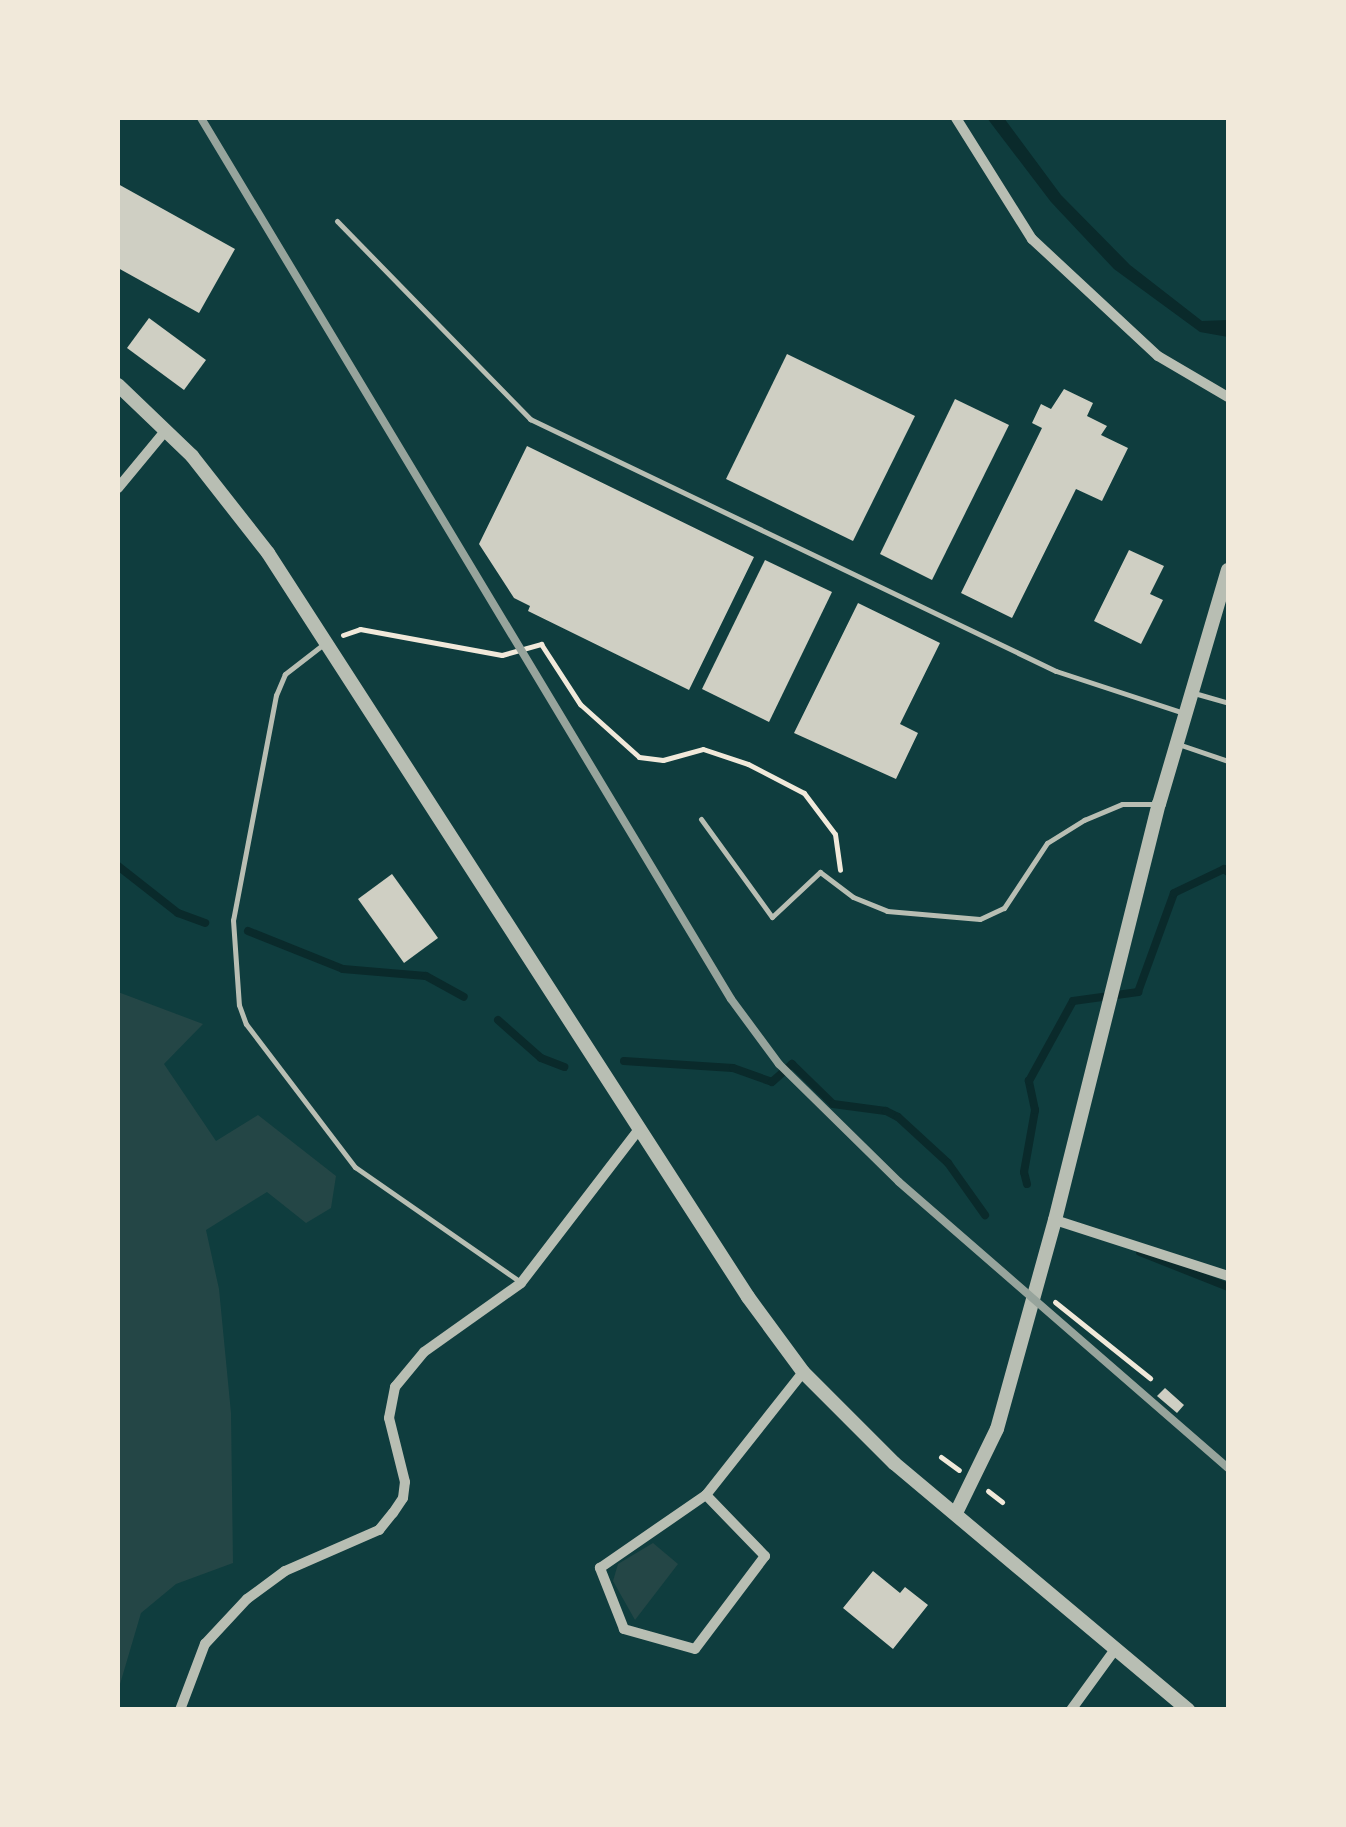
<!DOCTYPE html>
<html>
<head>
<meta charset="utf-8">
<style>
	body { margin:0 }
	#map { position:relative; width:1346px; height:1827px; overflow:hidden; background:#0f3d3e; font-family:Merriweather,serif }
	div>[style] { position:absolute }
	.green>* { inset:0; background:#244646 }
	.water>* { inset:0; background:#0a2a2b }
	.stream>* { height:8px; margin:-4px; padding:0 4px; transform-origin:4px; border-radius:4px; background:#0a2a2b }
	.building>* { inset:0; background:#cfcfc3 }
	.path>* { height:5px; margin:-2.5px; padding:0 2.5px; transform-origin:2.5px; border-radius:2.5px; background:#f1e9da }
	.service>* { height:5px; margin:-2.5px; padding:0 2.5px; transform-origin:2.5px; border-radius:2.5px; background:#b8beb3 }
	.minor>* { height:10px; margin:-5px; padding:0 5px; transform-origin:5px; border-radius:5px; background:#b8beb3 }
	.tertiary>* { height:14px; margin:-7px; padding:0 7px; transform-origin:7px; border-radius:7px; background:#b8beb3 }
	.rail>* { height:8px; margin:-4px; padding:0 4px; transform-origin:4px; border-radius:4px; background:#97a49c }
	span { translate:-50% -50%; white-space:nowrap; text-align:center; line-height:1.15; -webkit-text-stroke:8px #f1e9da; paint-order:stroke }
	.frame { position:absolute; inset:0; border:120px solid #f1e9da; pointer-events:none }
</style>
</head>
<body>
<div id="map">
	<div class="green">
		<div style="clip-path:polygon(118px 992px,203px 1024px,164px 1064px,216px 1141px,258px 1115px,336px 1176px,331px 1208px,306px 1223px,267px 1192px,206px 1230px,219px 1289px,231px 1413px,233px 1563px,176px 1584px,141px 1613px,118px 1691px)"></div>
		<div style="clip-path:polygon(653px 1543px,678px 1564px,635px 1620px,613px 1581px,618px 1564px)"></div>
	</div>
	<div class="water">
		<div style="clip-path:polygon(987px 118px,1004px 118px,1061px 195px,1130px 265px,1202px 321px,1228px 320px,1228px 337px,1200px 332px,1114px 269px,1051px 202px)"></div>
	</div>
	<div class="stream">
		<div style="left:118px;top:866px;width:76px;rotate:38.1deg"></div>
		<div style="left:178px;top:913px;width:29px;rotate:20deg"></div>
		<div style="left:248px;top:931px;width:102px;rotate:21.8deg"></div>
		<div style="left:343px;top:969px;width:83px;rotate:4.8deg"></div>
		<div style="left:426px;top:976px;width:43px;rotate:28.9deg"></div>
		<div style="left:498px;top:1020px;width:57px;rotate:41.5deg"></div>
		<div style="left:541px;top:1058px;width:25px;rotate:21deg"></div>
		<div style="left:624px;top:1061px;width:109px;rotate:3.7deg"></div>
		<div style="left:733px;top:1068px;width:41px;rotate:19.7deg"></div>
		<div style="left:772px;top:1082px;width:27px;rotate:-42deg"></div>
		<div style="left:792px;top:1064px;width:57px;rotate:44.3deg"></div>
		<div style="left:833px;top:1104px;width:53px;rotate:7.5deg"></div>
		<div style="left:886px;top:1111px;width:13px;rotate:27deg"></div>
		<div style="left:898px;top:1117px;width:68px;rotate:42.6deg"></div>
		<div style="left:948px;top:1163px;width:64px;rotate:54.6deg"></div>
		<div style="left:1027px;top:1184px;width:12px;rotate:-104deg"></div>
		<div style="left:1024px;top:1172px;width:63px;rotate:-79.9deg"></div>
		<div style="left:1035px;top:1110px;width:30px;rotate:-102deg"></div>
		<div style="left:1029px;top:1081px;width:91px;rotate:-61.2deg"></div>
		<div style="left:1073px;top:1001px;width:66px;rotate:-7.9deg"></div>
		<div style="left:1138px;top:992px;width:105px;rotate:-70deg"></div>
		<div style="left:1174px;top:893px;width:55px;rotate:-25.6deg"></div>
		<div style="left:1224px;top:869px;width:5px;rotate:37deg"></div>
		<div style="left:1140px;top:1252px;width:95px;rotate:21.7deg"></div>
	</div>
	<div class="building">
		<div style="clip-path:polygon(118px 184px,235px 249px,199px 313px,118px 268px)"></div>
		<div style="clip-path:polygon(149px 318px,206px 360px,184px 390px,127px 348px)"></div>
		<div style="clip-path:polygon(787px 354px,915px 416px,853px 541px,726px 479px)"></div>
		<div style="clip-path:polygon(1064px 389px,1093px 403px,1087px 416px,1107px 426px,1101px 435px,1128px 448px,1102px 501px,1076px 489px,1012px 618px,961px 593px,1042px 428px,1032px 423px,1041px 404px,1051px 409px)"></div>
		<div style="clip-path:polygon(955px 399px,1009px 425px,932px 580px,880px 554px)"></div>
		<div style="clip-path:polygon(527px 446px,754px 557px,689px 690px,528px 611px,530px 606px,514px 598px,479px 544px)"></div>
		<div style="clip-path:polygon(1129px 550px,1164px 566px,1150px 594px,1163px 600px,1141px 644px,1094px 621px)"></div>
		<div style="clip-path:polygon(765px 560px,832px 592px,769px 722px,702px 689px)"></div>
		<div style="clip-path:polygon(858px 603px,940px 643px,900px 724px,918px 733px,896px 779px,794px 733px)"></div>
		<div style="clip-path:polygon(392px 874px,438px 938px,404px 963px,358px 899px)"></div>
		<div style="clip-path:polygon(1165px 1388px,1184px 1405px,1177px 1413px,1157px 1396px)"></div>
		<div style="clip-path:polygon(873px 1571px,900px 1593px,905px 1587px,928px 1605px,893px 1649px,843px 1608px)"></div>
	</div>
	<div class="path">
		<div style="left:343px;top:635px;width:18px;rotate:-19deg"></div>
		<div style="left:360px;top:629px;width:144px;rotate:10.4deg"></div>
		<div style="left:502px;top:655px;width:41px;rotate:-15.8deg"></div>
		<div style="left:541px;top:644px;width:72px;rotate:57deg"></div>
		<div style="left:580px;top:704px;width:79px;rotate:41.9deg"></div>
		<div style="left:639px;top:757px;width:24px;rotate:7deg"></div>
		<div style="left:663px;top:760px;width:41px;rotate:-15.4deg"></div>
		<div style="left:703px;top:749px;width:47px;rotate:18.4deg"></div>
		<div style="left:748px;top:764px;width:63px;rotate:27.4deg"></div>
		<div style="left:804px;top:793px;width:51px;rotate:52.9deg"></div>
		<div style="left:835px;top:834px;width:36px;rotate:82deg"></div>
		<div style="left:1055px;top:1302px;width:122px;rotate:38.7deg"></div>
		<div style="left:941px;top:1457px;width:22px;rotate:36deg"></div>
		<div style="left:988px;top:1491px;width:18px;rotate:38deg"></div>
	</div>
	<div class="service">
		<div style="left:337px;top:221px;width:277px;rotate:45.7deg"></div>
		<div style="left:530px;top:419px;width:583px;rotate:25.6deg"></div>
		<div style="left:1056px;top:671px;width:135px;rotate:18.2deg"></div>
		<div style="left:325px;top:643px;width:51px;rotate:142.2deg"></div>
		<div style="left:285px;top:674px;width:23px;rotate:113deg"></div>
		<div style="left:276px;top:695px;width:229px;rotate:100.8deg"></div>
		<div style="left:233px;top:920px;width:85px;rotate:86deg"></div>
		<div style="left:239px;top:1005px;width:20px;rotate:70deg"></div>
		<div style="left:246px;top:1024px;width:180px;rotate:52.7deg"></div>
		<div style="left:355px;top:1167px;width:200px;rotate:34.8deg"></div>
		<div style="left:1194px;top:693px;width:35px;rotate:16deg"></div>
		<div style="left:1181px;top:745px;width:50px;rotate:18.8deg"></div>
		<div style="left:701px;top:819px;width:121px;rotate:54.1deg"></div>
		<div style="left:772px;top:917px;width:66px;rotate:-43.2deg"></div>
		<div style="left:820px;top:872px;width:41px;rotate:37.1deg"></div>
		<div style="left:853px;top:897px;width:37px;rotate:22deg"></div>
		<div style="left:887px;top:911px;width:93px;rotate:4.9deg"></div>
		<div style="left:980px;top:919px;width:26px;rotate:-25deg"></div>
		<div style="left:1004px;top:908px;width:78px;rotate:-56.5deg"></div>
		<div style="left:1047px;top:843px;width:44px;rotate:-31.9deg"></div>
		<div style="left:1084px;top:820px;width:41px;rotate:-22.8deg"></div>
		<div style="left:1122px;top:804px;width:34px"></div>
	</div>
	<div class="minor">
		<div style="left:956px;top:118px;width:143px;rotate:57.9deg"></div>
		<div style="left:1032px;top:239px;width:172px;rotate:42.9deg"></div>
		<div style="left:1158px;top:356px;width:81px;rotate:30.4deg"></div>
		<div style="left:118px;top:488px;width:75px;rotate:-50.4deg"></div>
		<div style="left:1055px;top:1220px;width:182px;rotate:17.9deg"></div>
		<div style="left:706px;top:1495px;width:85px;rotate:46deg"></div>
		<div style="left:765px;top:1556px;width:116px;rotate:127deg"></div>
		<div style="left:695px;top:1649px;width:74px;rotate:-164.3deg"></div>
		<div style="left:624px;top:1629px;width:66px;rotate:-111.5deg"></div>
		<div style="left:600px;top:1568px;width:129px;rotate:-34.6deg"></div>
		<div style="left:706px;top:1495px;width:157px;rotate:-51.7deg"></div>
		<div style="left:180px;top:1710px;width:71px;rotate:-69.3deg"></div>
		<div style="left:205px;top:1644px;width:62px;rotate:-47deg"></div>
		<div style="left:247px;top:1599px;width:47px;rotate:-36.4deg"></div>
		<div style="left:285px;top:1571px;width:103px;rotate:-23.6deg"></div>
		<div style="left:379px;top:1530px;width:22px;rotate:-51deg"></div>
		<div style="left:393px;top:1513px;width:18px;rotate:-56deg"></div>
		<div style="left:403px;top:1498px;width:16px;rotate:-83deg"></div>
		<div style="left:405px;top:1482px;width:66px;rotate:-104deg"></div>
		<div style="left:389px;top:1418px;width:32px;rotate:-79deg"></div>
		<div style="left:395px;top:1387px;width:45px;rotate:-50.4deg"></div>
		<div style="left:424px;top:1352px;width:119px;rotate:-35.4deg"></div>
		<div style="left:521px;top:1283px;width:194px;rotate:-52.5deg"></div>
		<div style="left:1071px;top:1710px;width:77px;rotate:-54deg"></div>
	</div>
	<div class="tertiary">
		<div style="left:118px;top:385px;width:103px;rotate:43.8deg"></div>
		<div style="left:192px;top:456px;width:123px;rotate:51.9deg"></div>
		<div style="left:268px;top:553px;width:885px;rotate:57.17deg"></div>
		<div style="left:748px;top:1297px;width:93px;rotate:53.7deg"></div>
		<div style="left:803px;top:1372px;width:129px;rotate:45deg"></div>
		<div style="left:894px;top:1463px;width:384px;rotate:40deg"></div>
		<div style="left:956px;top:1513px;width:93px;rotate:-64deg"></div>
		<div style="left:997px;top:1429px;width:217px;rotate:-74.5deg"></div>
		<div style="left:1055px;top:1220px;width:429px;rotate:-76deg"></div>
		<div style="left:1159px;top:804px;width:244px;rotate:-73.6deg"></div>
	</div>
	<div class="rail">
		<div style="left:201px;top:118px;width:1028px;rotate:58.97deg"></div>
		<div style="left:731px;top:999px;width:81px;rotate:53.6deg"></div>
		<div style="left:779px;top:1064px;width:168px;rotate:44.5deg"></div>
		<div style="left:899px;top:1182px;width:436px;rotate:41deg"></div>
	</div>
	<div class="frame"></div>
</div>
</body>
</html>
